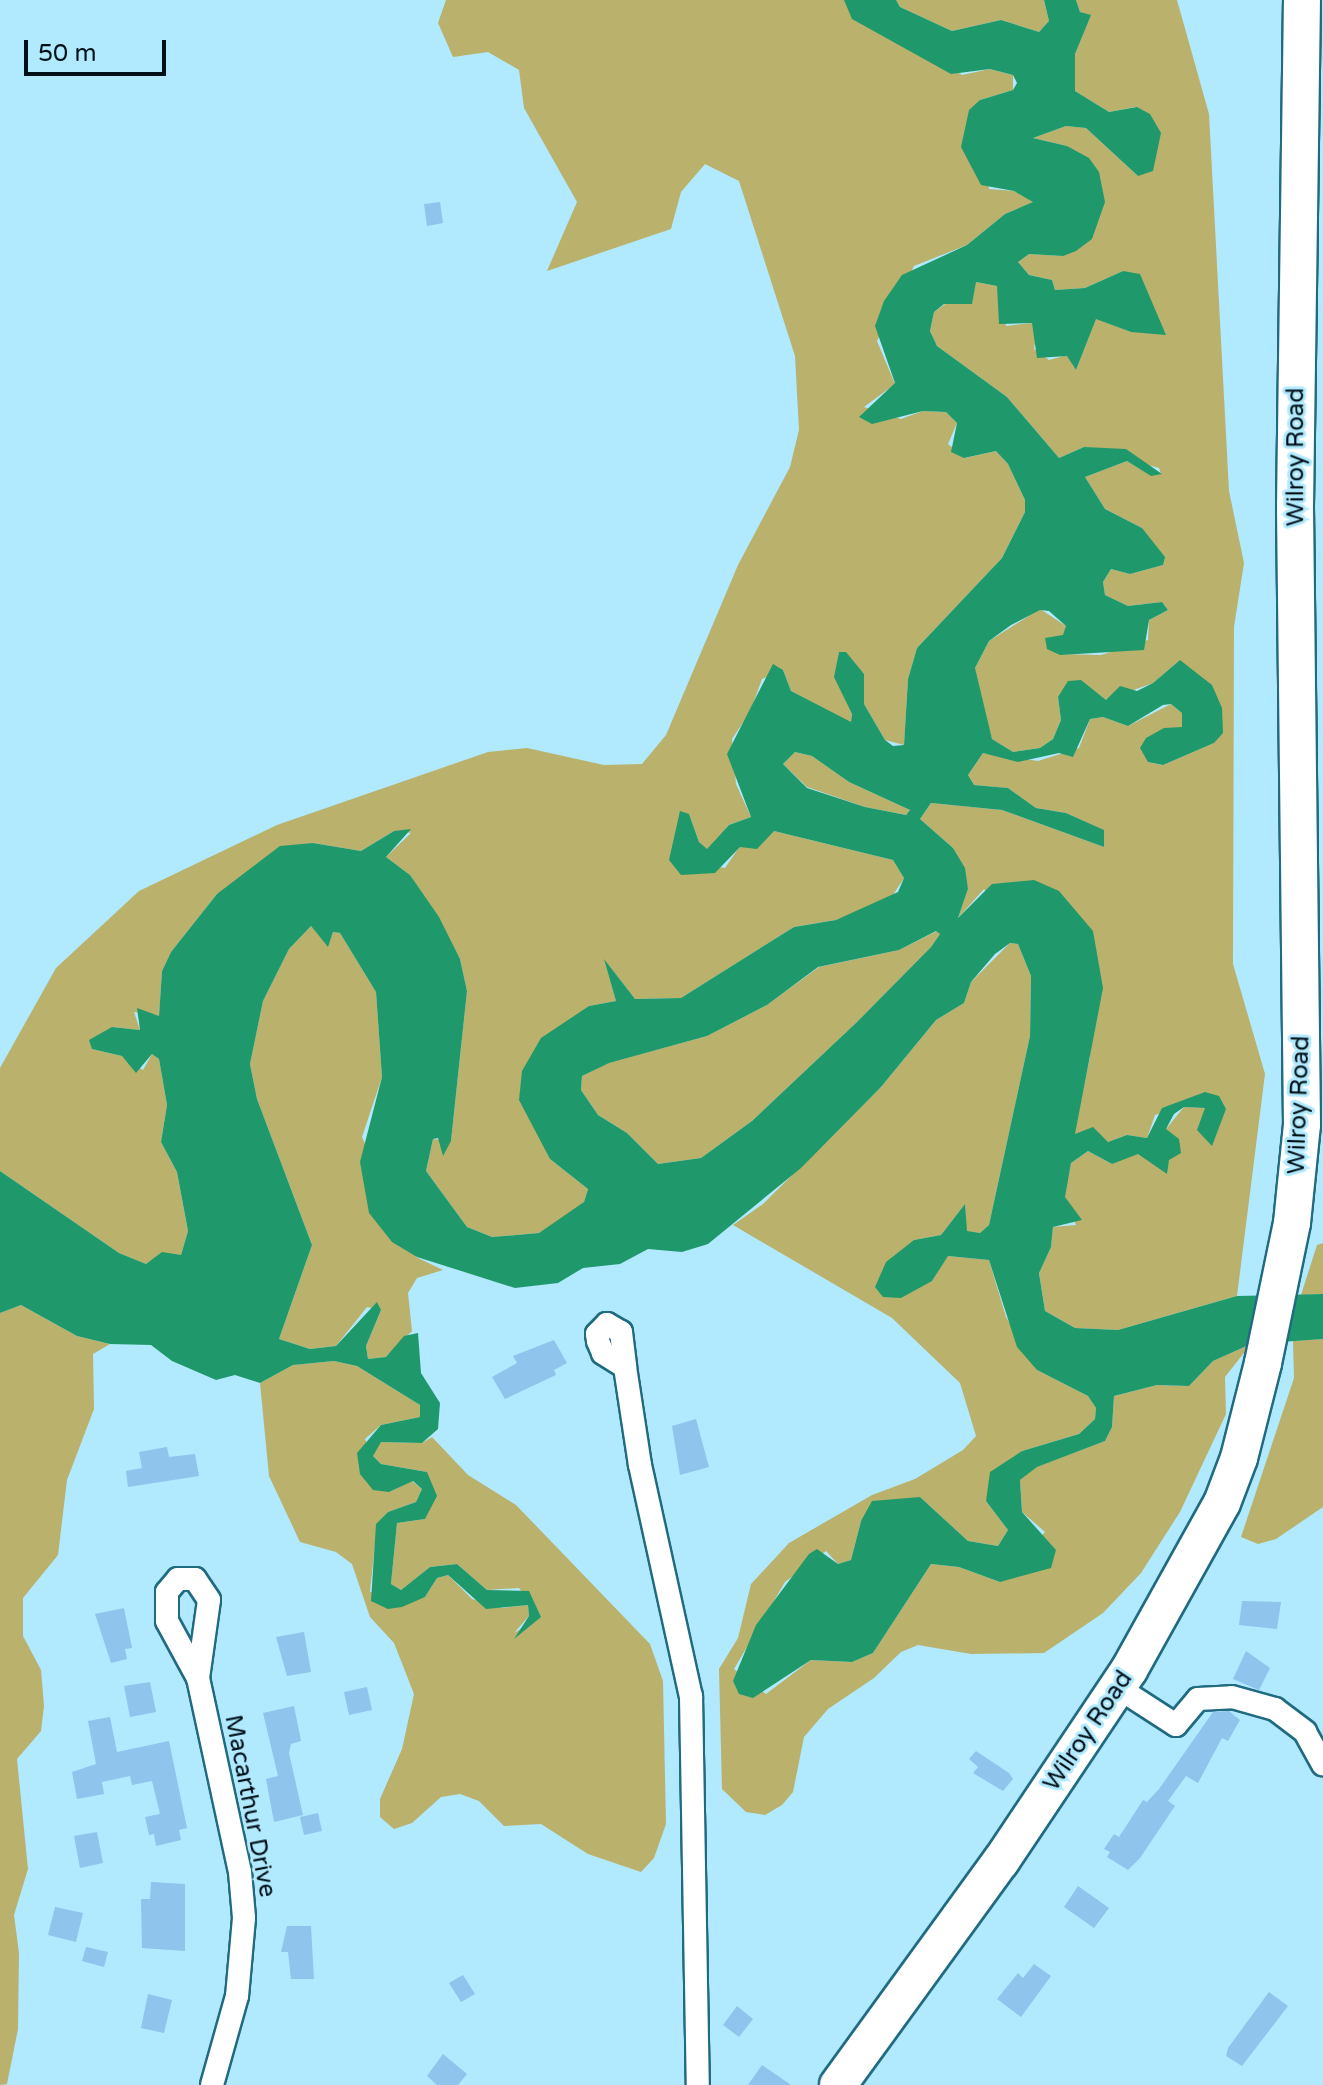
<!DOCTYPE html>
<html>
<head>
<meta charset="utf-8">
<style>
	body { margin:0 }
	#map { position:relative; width:1323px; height:2085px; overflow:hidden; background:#b1e9fe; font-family:"Varela Round",sans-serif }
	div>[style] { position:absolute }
	.green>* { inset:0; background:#bab16c }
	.water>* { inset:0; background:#1f996b }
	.building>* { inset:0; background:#8fc4ec }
	.roads { filter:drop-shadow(2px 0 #206b82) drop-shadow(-2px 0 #206b82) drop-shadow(0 2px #206b82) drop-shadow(0 -2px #206b82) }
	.minor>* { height:22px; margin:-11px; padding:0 11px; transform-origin:11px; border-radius:11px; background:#fff }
	.primary>* { height:36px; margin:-18px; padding:0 18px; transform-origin:18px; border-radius:18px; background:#fff }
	span { translate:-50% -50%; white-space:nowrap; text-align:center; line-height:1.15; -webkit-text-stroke:6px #b1e9fe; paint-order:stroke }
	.street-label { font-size:24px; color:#001017 }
	.scale { position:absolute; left:24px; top:40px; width:142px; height:36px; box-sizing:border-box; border:4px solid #001017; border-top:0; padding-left:10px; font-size:24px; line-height:28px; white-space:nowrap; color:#001017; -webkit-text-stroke:6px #b1e9fe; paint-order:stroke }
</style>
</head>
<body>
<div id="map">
	<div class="green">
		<div style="clip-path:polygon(446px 0,844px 0,962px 75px,990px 69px,1013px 75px,1013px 90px,980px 100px,989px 189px,1014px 191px,1034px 202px,1005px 214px,967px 245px,914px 266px,877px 341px,895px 384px,864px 407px,901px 419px,923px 411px,946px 412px,957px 423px,948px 444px,965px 458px,996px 451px,1008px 464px,1025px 500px,1025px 512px,1002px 558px,917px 648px,908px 679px,904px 745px,885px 740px,864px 704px,864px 674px,839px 652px,835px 677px,852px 714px,851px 723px,791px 691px,783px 670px,762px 679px,750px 712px,732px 739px,736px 784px,751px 817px,729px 825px,707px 850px,699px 842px,689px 814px,669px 860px,725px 868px,740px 846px,774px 831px,893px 860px,904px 878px,891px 898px,836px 920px,794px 927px,681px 998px,635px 999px,605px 961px,616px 1001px,589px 1006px,550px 1159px,588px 1189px,584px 1202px,561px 1222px,539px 1233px,492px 1237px,467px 1227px,426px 1171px,433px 1139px,451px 1141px,467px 991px,460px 959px,410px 875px,386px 857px,411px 833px,394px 831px,361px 851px,313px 843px,217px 894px,171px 952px,162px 971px,159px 1016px,134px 1012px,140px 1030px,112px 1027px,92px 1049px,122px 1056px,143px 1070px,152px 1054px,159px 1059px,167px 1105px,161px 1142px,177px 1172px,188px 1231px,181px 1255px,146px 1264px,119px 1253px,0 1171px,0 1068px,56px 968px,139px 891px,277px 825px,488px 752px,527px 748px,604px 765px,642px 764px,666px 735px,738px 565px,790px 467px,799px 430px,795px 356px,739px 181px,705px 164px,681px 192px,671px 229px,547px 271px,577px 202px,524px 108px,519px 70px,488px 52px,453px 57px,438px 23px)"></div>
		<div style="clip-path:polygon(896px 0,1044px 0,1049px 21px,1039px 32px,1001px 20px,952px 31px,900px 7px)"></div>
		<div style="clip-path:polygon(1076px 0,1177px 0,1209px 114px,1229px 491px,1244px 563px,1234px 627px,1233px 964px,1265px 1074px,1237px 1296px,1118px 1330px,1075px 1328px,1045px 1311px,1039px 1272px,1051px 1247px,1053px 1227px,1076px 1225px,1064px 1197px,1071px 1163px,1088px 1151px,1112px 1164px,1166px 1129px,1184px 1107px,1205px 1108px,1206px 1114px,1219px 1096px,1155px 1115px,1147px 1138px,1127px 1135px,1108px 1142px,1074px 1134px,1090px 1057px,984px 889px,958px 918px,968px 889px,953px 848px,920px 819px,931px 803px,1002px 810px,1104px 847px,1103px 830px,1066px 813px,1036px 808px,1008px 788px,974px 785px,968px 775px,983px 753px,1038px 761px,1079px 748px,1090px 719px,1103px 717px,1128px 726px,1171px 704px,1182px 713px,1182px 727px,1148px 762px,1163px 765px,1214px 743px,1180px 660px,1153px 683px,1106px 700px,1081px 681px,1058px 697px,1061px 720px,1053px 739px,1040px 748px,1013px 752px,992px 739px,975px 682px,975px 668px,989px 641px,1040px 609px,1066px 626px,1060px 654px,1101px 655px,1148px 640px,1149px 620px,1168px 610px,1162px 602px,1128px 606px,1105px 595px,1103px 582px,1111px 569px,1130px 574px,1163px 565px,1142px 528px,1105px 509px,1085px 477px,1127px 461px,1151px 475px,1161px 474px,1159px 468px,1084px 447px,1059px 458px,1007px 397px,937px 346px,930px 331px,934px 312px,976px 282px,997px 286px,1006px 326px,1032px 323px,1037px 331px,1034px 349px,1049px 360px,1067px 355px,1076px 370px,1096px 318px,1131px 332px,1123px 271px,1085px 288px,1055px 290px,1052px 280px,1029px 275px,1018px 262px,1029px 254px,1063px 256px,1067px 146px,1033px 138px,1066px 126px,1086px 128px,1138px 176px,1150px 114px,1136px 107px,1109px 112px,1075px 91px,1075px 54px,1090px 16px,1080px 12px)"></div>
		<div style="clip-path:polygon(795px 752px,812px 756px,849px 782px,910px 810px,906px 815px,865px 807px,807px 787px,783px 764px)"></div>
		<div style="clip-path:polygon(311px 926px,328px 946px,333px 932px,340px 933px,376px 992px,382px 1077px,362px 1137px,416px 1257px,443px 1270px,417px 1278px,408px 1293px,412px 1331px,386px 1357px,368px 1359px,366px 1346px,381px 1310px,367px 1307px,336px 1346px,310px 1349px,279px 1339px,312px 1245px,257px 1099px,250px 1064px,263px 1001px,289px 949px)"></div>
		<div style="clip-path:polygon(937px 931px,940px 934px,931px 947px,857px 1022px,752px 1121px,701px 1158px,658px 1164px,627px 1133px,598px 1115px,581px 1090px,582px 1076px,608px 1063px,707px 1036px,767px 1005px,819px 967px,899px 950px)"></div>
		<div style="clip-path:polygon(1010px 943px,1018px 944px,1031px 976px,1030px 1036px,989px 1225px,980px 1233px,966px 1232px,965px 1204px,941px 1235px,914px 1240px,932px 1281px,947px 1256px,989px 1260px,1006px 1317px,1037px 1370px,1088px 1396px,1096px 1408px,1095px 1419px,1079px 1434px,1022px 1451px,986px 1501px,1008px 1530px,998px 1546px,968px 1541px,920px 1497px,861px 1521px,851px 1560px,838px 1564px,826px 1551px,785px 1582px,734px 1669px,766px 1694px,811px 1660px,852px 1662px,873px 1653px,931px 1564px,959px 1567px,1000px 1582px,1045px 1532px,1022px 1512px,1020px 1480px,1036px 1467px,1105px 1441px,1112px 1427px,1114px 1396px,1157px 1385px,1189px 1386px,1213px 1361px,1251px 1344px,1225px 1377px,1226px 1414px,1180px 1512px,1141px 1573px,1103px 1613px,1044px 1653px,971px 1654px,918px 1645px,901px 1652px,874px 1678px,828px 1709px,804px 1737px,793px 1792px,782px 1805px,765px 1815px,746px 1812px,722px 1789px,719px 1669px,738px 1638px,751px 1584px,789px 1543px,872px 1495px,915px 1479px,963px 1450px,976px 1436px,960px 1383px,892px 1318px,733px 1225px,763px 1204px,881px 1087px,936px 1020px,964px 1003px,971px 982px)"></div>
		<div style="clip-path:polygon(1323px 1243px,1323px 1294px,1301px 1295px,1317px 1245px)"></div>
		<div style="clip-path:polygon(21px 1305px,77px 1336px,110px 1344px,93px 1354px,94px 1409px,67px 1480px,58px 1555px,23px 1598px,23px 1636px,41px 1670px,44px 1706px,41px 1731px,17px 1759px,28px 1869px,14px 1915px,19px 1953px,18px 2029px,7px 2084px,0 2085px,0 1313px)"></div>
		<div style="clip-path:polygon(1323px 1339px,1323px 1507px,1276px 1539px,1258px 1544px,1241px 1537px,1294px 1378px,1293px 1341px)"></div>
		<div style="clip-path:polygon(334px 1361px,357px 1366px,420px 1405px,420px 1417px,381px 1425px,365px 1439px,389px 1492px,412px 1481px,422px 1489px,416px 1502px,388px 1512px,377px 1524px,370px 1592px,425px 1597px,437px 1578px,448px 1575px,472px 1599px,502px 1608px,528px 1605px,529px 1616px,514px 1633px,540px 1617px,519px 1588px,487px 1590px,457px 1564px,430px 1567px,401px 1590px,391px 1584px,397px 1523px,425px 1519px,427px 1472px,381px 1464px,373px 1456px,375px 1447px,381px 1442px,422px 1443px,432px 1437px,468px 1475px,516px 1505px,650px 1644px,663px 1681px,666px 1824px,654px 1858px,641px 1872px,588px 1854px,541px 1824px,504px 1826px,479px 1801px,460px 1794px,441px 1797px,412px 1823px,394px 1829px,380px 1817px,380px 1799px,402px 1749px,414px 1694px,394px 1643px,370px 1617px,352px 1564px,336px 1552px,300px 1542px,269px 1476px,260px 1383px,293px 1365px)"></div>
	</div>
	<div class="water">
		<div style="clip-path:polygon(evenodd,844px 0,896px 0,900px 7px,952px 31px,1001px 20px,1039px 32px,1049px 21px,1044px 0,1076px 0,1080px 12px,1091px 15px,1075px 54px,1075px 91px,1109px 112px,1137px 107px,1150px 114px,1161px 133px,1153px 171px,1138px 176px,1086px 128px,1066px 126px,1033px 138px,1067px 146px,1089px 158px,1099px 172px,1105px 202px,1092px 239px,1076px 251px,1063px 256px,1029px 254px,1018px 262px,1029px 275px,1052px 280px,1055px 290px,1085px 288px,1123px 271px,1140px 274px,1166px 335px,1131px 332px,1096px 319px,1076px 370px,1067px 356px,1037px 358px,1032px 323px,999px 324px,997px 286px,976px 282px,972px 304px,944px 304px,934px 312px,930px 331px,937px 346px,1007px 397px,1059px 458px,1084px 447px,1126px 449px,1162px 474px,1151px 476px,1127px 461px,1085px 477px,1105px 509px,1142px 528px,1165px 557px,1163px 565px,1130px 574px,1111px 569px,1103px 582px,1105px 595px,1128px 606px,1162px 602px,1168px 610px,1149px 620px,1144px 650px,1060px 655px,1047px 649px,1045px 638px,1063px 635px,1066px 626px,1049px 611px,1040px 610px,1011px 625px,989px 641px,975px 668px,992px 739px,1013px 752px,1040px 748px,1053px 739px,1061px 720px,1058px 697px,1068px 681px,1081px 680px,1106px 700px,1120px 686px,1137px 691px,1153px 683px,1180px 660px,1212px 685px,1222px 708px,1223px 733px,1214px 743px,1163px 765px,1148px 762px,1140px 748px,1146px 738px,1164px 728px,1182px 727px,1182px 713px,1171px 704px,1163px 705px,1128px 726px,1103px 717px,1090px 719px,1073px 757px,1059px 753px,1018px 762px,983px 753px,968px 775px,974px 785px,1008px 788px,1036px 808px,1066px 813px,1104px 830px,1104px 847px,1002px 810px,931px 803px,920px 819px,953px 848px,965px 868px,968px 889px,958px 918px,992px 884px,1034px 880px,1059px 891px,1093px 931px,1103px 988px,1075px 1134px,1093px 1127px,1108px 1142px,1127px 1135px,1147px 1138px,1162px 1108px,1205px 1092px,1219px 1096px,1226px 1109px,1212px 1146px,1197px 1130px,1205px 1108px,1184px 1107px,1174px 1114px,1166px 1129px,1179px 1139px,1181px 1153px,1169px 1160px,1167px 1174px,1138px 1154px,1112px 1164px,1088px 1151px,1071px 1163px,1065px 1197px,1082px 1220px,1053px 1227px,1051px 1247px,1039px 1273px,1045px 1311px,1075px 1328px,1118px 1330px,1237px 1296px,1323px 1294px,1323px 1339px,1251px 1344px,1213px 1361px,1189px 1386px,1157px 1385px,1114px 1396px,1112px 1427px,1105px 1441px,1037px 1467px,1020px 1480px,1022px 1512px,1056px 1550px,1051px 1568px,1000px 1582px,959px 1567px,931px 1564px,873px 1653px,852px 1662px,811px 1660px,753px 1698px,739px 1694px,733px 1681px,756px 1625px,809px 1554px,817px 1549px,838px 1564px,851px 1560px,861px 1521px,872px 1501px,920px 1497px,968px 1541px,998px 1546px,1008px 1530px,986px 1501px,990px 1472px,1022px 1451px,1079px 1434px,1095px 1419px,1096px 1408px,1088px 1396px,1037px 1370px,1017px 1347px,989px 1260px,948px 1256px,932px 1281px,901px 1298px,883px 1297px,875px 1287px,886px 1262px,914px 1240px,941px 1235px,965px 1204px,967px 1231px,980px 1233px,989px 1225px,1030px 1036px,1031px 976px,1018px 944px,1010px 943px,995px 954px,971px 982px,964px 1003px,936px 1020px,881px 1087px,801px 1168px,708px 1244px,682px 1252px,648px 1249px,620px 1264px,583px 1268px,558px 1283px,515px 1288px,417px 1257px,392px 1242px,369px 1213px,360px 1162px,382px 1077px,376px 992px,340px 933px,333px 932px,328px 947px,311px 926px,289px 949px,263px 1001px,250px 1064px,257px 1099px,312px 1245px,279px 1339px,310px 1349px,336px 1346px,377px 1302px,381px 1310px,366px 1346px,368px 1359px,386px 1357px,404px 1336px,418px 1333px,421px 1373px,440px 1403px,438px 1429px,422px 1443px,381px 1442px,373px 1456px,381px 1464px,427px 1472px,437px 1496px,425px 1519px,397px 1523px,391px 1584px,401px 1590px,430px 1567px,457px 1564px,487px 1590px,529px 1591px,541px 1617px,514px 1639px,529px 1616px,528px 1605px,486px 1609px,448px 1575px,437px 1578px,425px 1597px,402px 1607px,388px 1609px,371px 1601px,376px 1524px,388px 1512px,416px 1502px,422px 1489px,413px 1481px,389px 1492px,373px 1490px,360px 1474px,357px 1453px,381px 1425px,420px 1417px,420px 1405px,357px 1366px,334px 1361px,293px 1365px,260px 1383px,235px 1375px,216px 1380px,172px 1361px,151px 1345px,110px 1344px,77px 1336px,21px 1305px,0 1313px,0 1171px,119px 1253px,146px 1264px,162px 1252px,181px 1255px,188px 1231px,177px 1172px,161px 1142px,167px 1105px,159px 1059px,152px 1054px,136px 1073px,122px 1056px,92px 1049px,89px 1040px,112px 1027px,140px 1030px,137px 1008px,159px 1016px,162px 971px,171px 952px,217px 894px,280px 846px,313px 843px,361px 851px,394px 831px,411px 829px,386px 857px,410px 875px,439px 917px,460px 959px,467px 991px,451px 1141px,443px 1156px,438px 1138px,433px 1139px,426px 1171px,467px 1227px,492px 1237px,539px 1233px,584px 1202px,588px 1189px,550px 1159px,519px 1100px,522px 1071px,541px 1038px,589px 1006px,616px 1001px,604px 959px,635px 999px,681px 998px,794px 927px,836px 920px,898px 892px,904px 878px,893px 860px,774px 831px,757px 849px,740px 847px,715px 873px,681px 875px,669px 860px,680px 811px,689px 814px,699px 842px,707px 849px,729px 825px,751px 817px,727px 754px,773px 664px,783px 670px,791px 691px,851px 722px,852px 714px,834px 677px,839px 652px,846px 652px,864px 674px,864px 704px,885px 740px,893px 746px,904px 745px,908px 679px,917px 648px,1002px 558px,1025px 512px,1025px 500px,1008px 464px,996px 451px,964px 458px,951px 452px,957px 423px,946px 412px,923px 411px,872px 424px,859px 417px,895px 383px,875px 326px,884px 301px,902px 275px,967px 245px,1005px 214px,1033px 202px,1014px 191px,981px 185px,961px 147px,969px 110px,980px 100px,1013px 90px,1017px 83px,1013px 75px,990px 69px,951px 74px,852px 19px,844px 0,795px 752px,812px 756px,849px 782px,910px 810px,906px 815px,865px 807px,807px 788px,783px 764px,795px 752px,844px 0,936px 931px,940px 934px,931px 947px,857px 1022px,752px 1121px,701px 1158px,658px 1164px,627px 1133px,598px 1115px,581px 1090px,582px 1076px,609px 1063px,707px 1036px,767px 1005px,818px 967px,899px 950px,936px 931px)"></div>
	</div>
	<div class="building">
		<div style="clip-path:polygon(440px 202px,443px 223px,427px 226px,424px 204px)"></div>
		<div style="clip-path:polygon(554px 1340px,567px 1363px,554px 1370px,556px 1375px,505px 1399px,492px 1377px,517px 1363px,513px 1356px)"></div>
		<div style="clip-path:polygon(696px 1419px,709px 1467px,680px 1475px,672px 1426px)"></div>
		<div style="clip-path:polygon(167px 1447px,169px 1457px,195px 1454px,199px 1476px,128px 1487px,126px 1471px,142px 1468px,139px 1452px)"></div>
		<div style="clip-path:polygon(1242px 1601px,1281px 1602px,1277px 1629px,1239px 1625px)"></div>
		<div style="clip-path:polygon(124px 1608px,132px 1648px,125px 1649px,127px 1659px,111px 1663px,95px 1614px)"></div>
		<div style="clip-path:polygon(304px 1632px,311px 1672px,287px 1676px,276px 1637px)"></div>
		<div style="clip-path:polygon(1246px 1651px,1270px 1668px,1259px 1690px,1233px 1679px)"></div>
		<div style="clip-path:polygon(150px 1682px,156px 1712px,130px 1717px,124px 1686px)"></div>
		<div style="clip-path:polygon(367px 1687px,372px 1710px,349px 1715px,344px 1692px)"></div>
		<div style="clip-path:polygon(294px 1706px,301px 1741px,291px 1744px,289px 1753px,303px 1815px,274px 1822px,266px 1779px,278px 1776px,263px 1713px)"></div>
		<div style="clip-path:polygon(1229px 1711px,1240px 1720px,1228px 1741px,1222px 1738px,1198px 1783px,1186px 1776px,1168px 1801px,1175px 1806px,1140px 1858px,1128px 1870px,1107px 1857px,1110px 1852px,1104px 1849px,1114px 1834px,1119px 1837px,1143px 1800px,1147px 1802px,1159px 1789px,1213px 1712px)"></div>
		<div style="clip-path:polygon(110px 1717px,117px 1752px,169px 1741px,187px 1828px,179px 1830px,181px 1840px,156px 1846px,154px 1834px,149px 1835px,145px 1817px,160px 1814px,152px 1781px,132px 1785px,130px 1776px,102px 1782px,104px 1794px,77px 1799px,72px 1772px,96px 1764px,88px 1721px)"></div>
		<div style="clip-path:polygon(976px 1751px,1009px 1773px,1013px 1779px,1003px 1791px,973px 1773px,978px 1767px,969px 1759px)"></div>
		<div style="clip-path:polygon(318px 1813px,322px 1831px,304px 1835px,300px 1817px)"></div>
		<div style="clip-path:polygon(97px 1832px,103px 1863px,80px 1868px,74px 1836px)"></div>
		<div style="clip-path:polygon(151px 1882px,185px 1884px,185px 1951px,142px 1948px,141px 1899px,150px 1899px)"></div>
		<div style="clip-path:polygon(1078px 1886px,1109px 1908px,1094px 1928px,1064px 1907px)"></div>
		<div style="clip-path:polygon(55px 1907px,83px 1913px,76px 1942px,48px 1935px)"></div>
		<div style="clip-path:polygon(287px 1926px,311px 1926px,314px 1979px,291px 1979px,288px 1952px,281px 1952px)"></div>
		<div style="clip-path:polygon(86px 1947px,108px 1952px,104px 1967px,82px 1961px)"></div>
		<div style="clip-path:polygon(1034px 1964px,1051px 1976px,1021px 2017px,997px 1999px,1018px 1973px,1023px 1978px)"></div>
		<div style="clip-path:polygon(463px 1975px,475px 1994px,461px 2002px,449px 1983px)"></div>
		<div style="clip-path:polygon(1269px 1992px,1288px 2006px,1242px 2066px,1226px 2056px,1228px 2048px)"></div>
		<div style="clip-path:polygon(148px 1994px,172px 2000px,164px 2033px,141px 2028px)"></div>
		<div style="clip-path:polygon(737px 2006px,753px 2019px,739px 2037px,723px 2025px)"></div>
		<div style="clip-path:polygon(443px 2054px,467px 2074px,458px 2085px,437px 2085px,427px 2076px)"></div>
		<div style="clip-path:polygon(762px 2065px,791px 2085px,748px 2085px)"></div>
	</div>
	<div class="roads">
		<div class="minor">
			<div style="left:607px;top:1324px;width:16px;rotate:30deg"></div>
			<div style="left:621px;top:1332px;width:35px;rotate:83deg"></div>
			<div style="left:625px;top:1367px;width:26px;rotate:-148deg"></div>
			<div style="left:603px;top:1353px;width:13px;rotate:-113deg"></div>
			<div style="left:598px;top:1341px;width:7px;rotate:-98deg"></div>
			<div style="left:597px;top:1334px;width:14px;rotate:-45deg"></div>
			<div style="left:625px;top:1367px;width:99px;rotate:81.3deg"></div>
			<div style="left:640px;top:1465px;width:237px;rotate:77.6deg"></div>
			<div style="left:691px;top:1696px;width:389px;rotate:89deg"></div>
			<div style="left:178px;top:1579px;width:17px"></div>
			<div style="left:195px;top:1579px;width:25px;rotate:56deg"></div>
			<div style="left:209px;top:1600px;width:79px;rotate:98deg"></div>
			<div style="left:198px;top:1678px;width:65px;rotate:-118.5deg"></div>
			<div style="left:167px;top:1621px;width:29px;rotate:-90deg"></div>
			<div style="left:167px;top:1592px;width:17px;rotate:-50deg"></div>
			<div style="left:198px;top:1678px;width:198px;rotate:77.8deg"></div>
			<div style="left:240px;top:1872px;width:46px;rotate:85deg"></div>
			<div style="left:244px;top:1918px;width:78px;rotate:95.1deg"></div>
			<div style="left:237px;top:1996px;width:92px;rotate:105.7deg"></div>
			<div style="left:1117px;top:1687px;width:70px;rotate:32.8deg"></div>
			<div style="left:1176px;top:1725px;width:34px;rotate:-50deg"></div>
			<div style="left:1198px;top:1699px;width:34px;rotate:-3deg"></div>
			<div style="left:1232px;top:1697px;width:45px;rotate:15.6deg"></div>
			<div style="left:1275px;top:1709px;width:38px;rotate:37deg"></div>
			<div style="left:1305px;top:1732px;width:37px;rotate:61deg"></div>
		</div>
		<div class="primary">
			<div style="left:838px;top:2085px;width:277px;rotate:-54deg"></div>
			<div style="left:1001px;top:1861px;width:230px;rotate:-56.2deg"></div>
			<div style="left:1129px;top:1670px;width:191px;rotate:-60.9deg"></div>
			<div style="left:1222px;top:1503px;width:48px;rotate:-69.3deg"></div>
			<div style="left:1239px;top:1458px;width:98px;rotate:-75.8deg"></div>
			<div style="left:1263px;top:1363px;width:143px;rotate:-78.3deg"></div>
			<div style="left:1292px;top:1223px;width:99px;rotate:-84.2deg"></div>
			<div style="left:1302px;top:1125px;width:619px;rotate:-90.65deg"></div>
			<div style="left:1295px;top:506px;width:506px;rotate:-89.21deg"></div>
		</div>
	</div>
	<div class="street-label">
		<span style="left:1296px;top:457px;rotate:-90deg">Wilroy Road</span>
		<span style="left:1299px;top:1105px;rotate:-88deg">Wilroy Road</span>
		<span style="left:1088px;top:1731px;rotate:-56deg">Wilroy Road</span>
		<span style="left:250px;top:1806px;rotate:79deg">Macarthur Drive</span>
	</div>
	<div class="scale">50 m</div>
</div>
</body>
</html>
